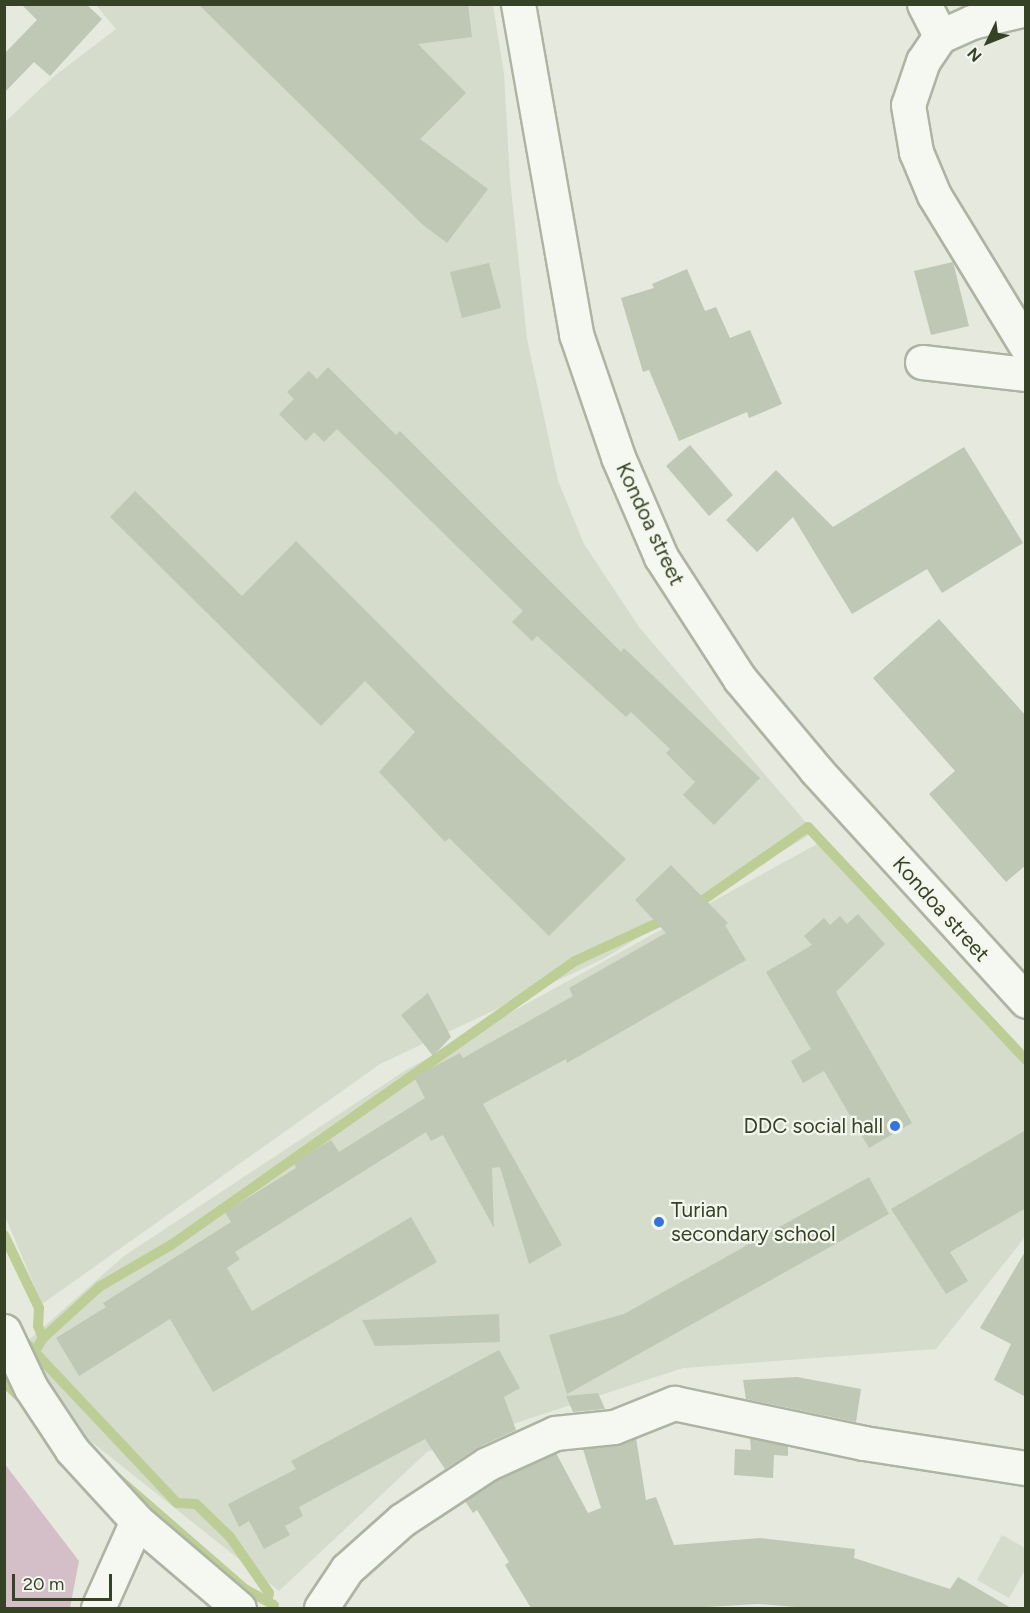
<!DOCTYPE html>
<html>
<head>
<meta charset="utf-8">
<style>
	body { margin:0 }
	#map { position:relative; width:1030px; height:1613px; overflow:hidden; background:#e5e9de; font-family:Figtree,sans-serif }
	div>[style] { position:absolute }
	.built>* { inset:0; background:#d5dccc }
	.green>* { inset:0; background:#d4bfc9 }
	.stream>* { height:10px; margin:-5px; padding:0 5px; transform-origin:5px; border-radius:5px; background:#bdcd96 }
	.building>* { inset:0; background:#bfc7b5 }
	.roads { filter:drop-shadow(2px 0 #adb4a3) drop-shadow(-2px 0 #adb4a3) drop-shadow(0 2px #adb4a3) drop-shadow(0 -2px #adb4a3) }
	.minor>* { height:33px; margin:-16.5px; padding:0 16.5px; transform-origin:16.5px; border-radius:16.5px; background:#f5f7f1 }
	.dots>* { width:16px; height:16px; translate:-50% -50%; box-sizing:border-box; border:3px solid #f3f7ee; border-radius:50% }
	span { translate:-50% -50%; white-space:nowrap; text-align:center; line-height:1.15; -webkit-text-stroke:4.5px #f3f7ee; paint-order:stroke }
	.street-label { font-size:21px; color:#364226 }
	.poi-label { font-size:21px; color:#364226 }
	.right { translate:-100% -50%; text-align:right }
	.left { translate:0 -50%; text-align:left }
	.frame { position:absolute; inset:0; border:6px solid #364226; pointer-events:none }
	.north { position:absolute; left:958px; top:12px; width:60px; height:60px; -webkit-text-stroke:4px #f3f7ee; paint-order:stroke; rotate:227deg; font-size:16px; font-weight:700; line-height:24px; text-align:center; color:#364226 }
	.north::after { content:''; display:block; margin:auto; width:21px; height:27px; background:#364226; clip-path:polygon(50% 0,100% 100%,50% 72%,0 100%) }
	.scale { position:absolute; left:12px; top:1574px; width:100px; height:27px; box-sizing:border-box; border:3px solid #364226; border-top:0; padding-left:8px; font-size:18px; line-height:21px; white-space:nowrap; color:#364226; -webkit-text-stroke:4px #f3f7ee; paint-order:stroke }
</style>
</head>
<body>
<div id="map">
	<div class="built">
		<div style="clip-path:polygon(96px 5px,493px 5px,504px 74px,510px 179px,527px 339px,558px 481px,584px 544px,639px 627px,814px 832px,603px 959px,380px 1064px,42px 1304px,5px 1216px,5px 122px,53px 77px,116px 29px)"></div>
		<div style="clip-path:polygon(819px 843px,1025px 1065px,1025px 1237px,936px 1349px,683px 1368px,427px 1452px,279px 1591px,5px 1373px,4px 1362px,124px 1256px,406px 1070px)"></div>
		<div style="clip-path:polygon(1002px 1535px,1025px 1548px,1025px 1570px,1009px 1598px,977px 1580px)"></div>
	</div>
	<div class="green">
		<div style="clip-path:polygon(4px 1463px,79px 1561px,70px 1608px,5px 1608px)"></div>
	</div>
	<div class="stream">
		<div style="left:693px;top:907px;width:140px;rotate:-34.8deg"></div>
		<div style="left:808px;top:827px;width:319px;rotate:46.9deg"></div>
		<div style="left:4px;top:1235px;width:81px;rotate:64.4deg"></div>
		<div style="left:39px;top:1308px;width:18px;rotate:93deg"></div>
		<div style="left:38px;top:1326px;width:13px;rotate:67deg"></div>
		<div style="left:28px;top:1345px;width:217px;rotate:46.7deg"></div>
		<div style="left:177px;top:1503px;width:19px;rotate:3deg"></div>
		<div style="left:196px;top:1504px;width:47px;rotate:44.1deg"></div>
		<div style="left:230px;top:1537px;width:68px;rotate:55.1deg"></div>
		<div style="left:269px;top:1593px;width:8px;rotate:104deg"></div>
		<div style="left:4px;top:1372px;width:19px;rotate:-6deg"></div>
		<div style="left:23px;top:1370px;width:38px;rotate:-58deg"></div>
		<div style="left:43px;top:1338px;width:76px;rotate:-42.3deg"></div>
		<div style="left:99px;top:1287px;width:83px;rotate:-30.3deg"></div>
		<div style="left:171px;top:1245px;width:494px;rotate:-35.1deg"></div>
		<div style="left:575px;top:961px;width:102px;rotate:-24.8deg"></div>
		<div style="left:4px;top:1382px;width:26px;rotate:43deg"></div>
		<div style="left:116px;top:1477px;width:171px;rotate:41deg"></div>
		<div style="left:245px;top:1589px;width:33px;rotate:29deg"></div>
	</div>
	<div class="building">
		<div style="clip-path:polygon(21px 4px,86px 4px,102px 19px,50px 76px,34px 62px,4px 93px,4px 54px,37px 20px)"></div>
		<div style="clip-path:polygon(198px 4px,468px 4px,472px 37px,418px 44px,466px 93px,420px 139px,488px 189px,447px 243px,422px 224px)"></div>
		<div style="clip-path:polygon(953px 262px,969px 326px,931px 335px,914px 271px)"></div>
		<div style="clip-path:polygon(489px 263px,501px 308px,462px 318px,450px 272px)"></div>
		<div style="clip-path:polygon(687px 269px,705px 311px,716px 307px,730px 338px,750px 330px,782px 404px,749px 418px,747px 412px,679px 441px,649px 370px,643px 372px,621px 298px,654px 288px,652px 284px)"></div>
		<div style="clip-path:polygon(328px 367px,396px 435px,400px 431px,621px 652px,624px 648px,760px 778px,714px 825px,683px 795px,695px 782px,666px 753px,670px 749px,631px 712px,626px 717px,537px 636px,532px 641px,512px 622px,523px 611px,337px 429px,324px 442px,314px 432px,306px 441px,279px 414px,294px 399px,287px 392px,309px 371px,317px 379px)"></div>
		<div style="clip-path:polygon(690px 445px,733px 495px,709px 516px,666px 466px)"></div>
		<div style="clip-path:polygon(964px 447px,1023px 543px,942px 593px,927px 569px,852px 614px,793px 517px,757px 552px,726px 520px,776px 470px,833px 527px)"></div>
		<div style="clip-path:polygon(135px 491px,242px 596px,296px 541px,450px 695px,626px 859px,549px 936px,449px 838px,445px 842px,379px 772px,415px 732px,365px 681px,321px 726px,110px 517px)"></div>
		<div style="clip-path:polygon(939px 619px,1026px 716px,1026px 865px,1006px 882px,929px 794px,955px 771px,873px 678px)"></div>
		<div style="clip-path:polygon(671px 865px,728px 923px,725px 925px,746px 960px,567px 1063px,566px 1059px,483px 1104px,562px 1245px,529px 1264px,500px 1167px,492px 1168px,494px 1228px,443px 1135px,431px 1141px,426px 1132px,235px 1252px,240px 1259px,227px 1268px,252px 1311px,411px 1217px,437px 1262px,213px 1392px,170px 1319px,79px 1376px,56px 1338px,106px 1307px,103px 1303px,231px 1222px,225px 1212px,296px 1168px,294px 1163px,331px 1140px,339px 1152px,425px 1098px,414px 1077px,460px 1053px,463px 1058px,573px 996px,569px 988px,666px 933px,635px 900px)"></div>
		<div style="clip-path:polygon(858px 914px,885px 944px,836px 992px,912px 1123px,869px 1148px,824px 1071px,803px 1083px,791px 1061px,811px 1049px,766px 972px,812px 945px,804px 936px,824px 918px,830px 925px,840px 916px,847px 924px)"></div>
		<div style="clip-path:polygon(428px 993px,451px 1037px,433px 1056px,401px 1015px)"></div>
		<div style="clip-path:polygon(1026px 1130px,1026px 1208px,950px 1252px,968px 1281px,946px 1294px,891px 1209px)"></div>
		<div style="clip-path:polygon(869px 1177px,889px 1214px,567px 1394px,549px 1335px,624px 1314px)"></div>
		<div style="clip-path:polygon(1026px 1250px,1026px 1397px,994px 1380px,1011px 1344px,980px 1328px)"></div>
		<div style="clip-path:polygon(499px 1314px,500px 1342px,375px 1346px,362px 1320px)"></div>
		<div style="clip-path:polygon(499px 1350px,520px 1388px,504px 1397px,516px 1430px,479px 1447px,445px 1469px,425px 1439px,299px 1507px,303px 1516px,285px 1526px,290px 1535px,264px 1549px,249px 1521px,239px 1527px,228px 1504px,296px 1469px,291px 1461px)"></div>
		<div style="clip-path:polygon(797px 1377px,861px 1389px,856px 1422px,746px 1399px,743px 1380px)"></div>
		<div style="clip-path:polygon(598px 1393px,605px 1409px,573px 1412px,566px 1396px)"></div>
		<div style="clip-path:polygon(636px 1438px,646px 1500px,656px 1497px,674px 1545px,760px 1538px,855px 1549px,854px 1558px,950px 1589px,958px 1577px,1011px 1608px,808px 1608px,758px 1604px,688px 1608px,531px 1608px,505px 1565px,509px 1562px,477px 1510px,473px 1513px,465px 1501px,496px 1480px,556px 1453px,588px 1513px,601px 1508px,583px 1449px,616px 1446px)"></div>
		<div style="clip-path:polygon(750px 1438px,788px 1446px,788px 1456px,774px 1455px,773px 1478px,734px 1475px,735px 1449px,751px 1450px)"></div>
	</div>
	<div class="roads">
		<div class="minor">
			<div style="left:518px;top:4px;width:335px;rotate:80deg"></div>
			<div style="left:576px;top:334px;width:130px;rotate:71.1deg"></div>
			<div style="left:618px;top:457px;width:109px;rotate:66.7deg"></div>
			<div style="left:661px;top:557px;width:145px;rotate:57.1deg"></div>
			<div style="left:740px;top:679px;width:119px;rotate:50.1deg"></div>
			<div style="left:816px;top:770px;width:312px;rotate:47.7deg"></div>
			<div style="left:924px;top:4px;width:36px;rotate:63deg"></div>
			<div style="left:1026px;top:9px;width:56px;rotate:166.5deg"></div>
			<div style="left:972px;top:22px;width:35px;rotate:156deg"></div>
			<div style="left:940px;top:36px;width:30px;rotate:124deg"></div>
			<div style="left:923px;top:61px;width:46px;rotate:108.8deg"></div>
			<div style="left:908px;top:105px;width:48px;rotate:80.3deg"></div>
			<div style="left:916px;top:152px;width:47px;rotate:67.3deg"></div>
			<div style="left:934px;top:195px;width:177px;rotate:58.6deg"></div>
			<div style="left:922px;top:362px;width:105px;rotate:6.6deg"></div>
			<div style="left:4px;top:1331px;width:63px;rotate:64.7deg"></div>
			<div style="left:31px;top:1388px;width:74px;rotate:56.5deg"></div>
			<div style="left:72px;top:1450px;width:96px;rotate:47.5deg"></div>
			<div style="left:137px;top:1521px;width:134px;rotate:40.5deg"></div>
			<div style="left:98px;top:1608px;width:95px;rotate:-65.9deg"></div>
			<div style="left:321px;top:1608px;width:47px;rotate:-56.3deg"></div>
			<div style="left:347px;top:1569px;width:74px;rotate:-41.7deg"></div>
			<div style="left:402px;top:1520px;width:102px;rotate:-33.4deg"></div>
			<div style="left:487px;top:1464px;width:75px;rotate:-24.5deg"></div>
			<div style="left:555px;top:1433px;width:59px;rotate:-5.8deg"></div>
			<div style="left:614px;top:1427px;width:65px;rotate:-21.8deg"></div>
			<div style="left:674px;top:1403px;width:194px;rotate:11.9deg"></div>
			<div style="left:864px;top:1443px;width:164px;rotate:8.8deg"></div>
		</div>
	</div>
	<div class="dots">
		<div style="left:895px;top:1126px;background:#3673db"></div>
		<div style="left:659px;top:1222px;background:#3673db"></div>
	</div>
	<div class="street-label">
		<span style="left:650px;top:524px;rotate:65deg">Kondoa street</span>
		<span style="left:941px;top:909px;rotate:48deg">Kondoa street</span>
	</div>
	<div class="poi-label">
		<span class="right" style="left:883px;top:1126px">DDC social hall</span>
		<span class="left" style="left:671px;top:1222px">Turian<br>secondary school</span>
	</div>
	<div class="frame"></div>
	<div class="north">N</div>
	<div class="scale">20 m</div>
</div>
</body>
</html>
